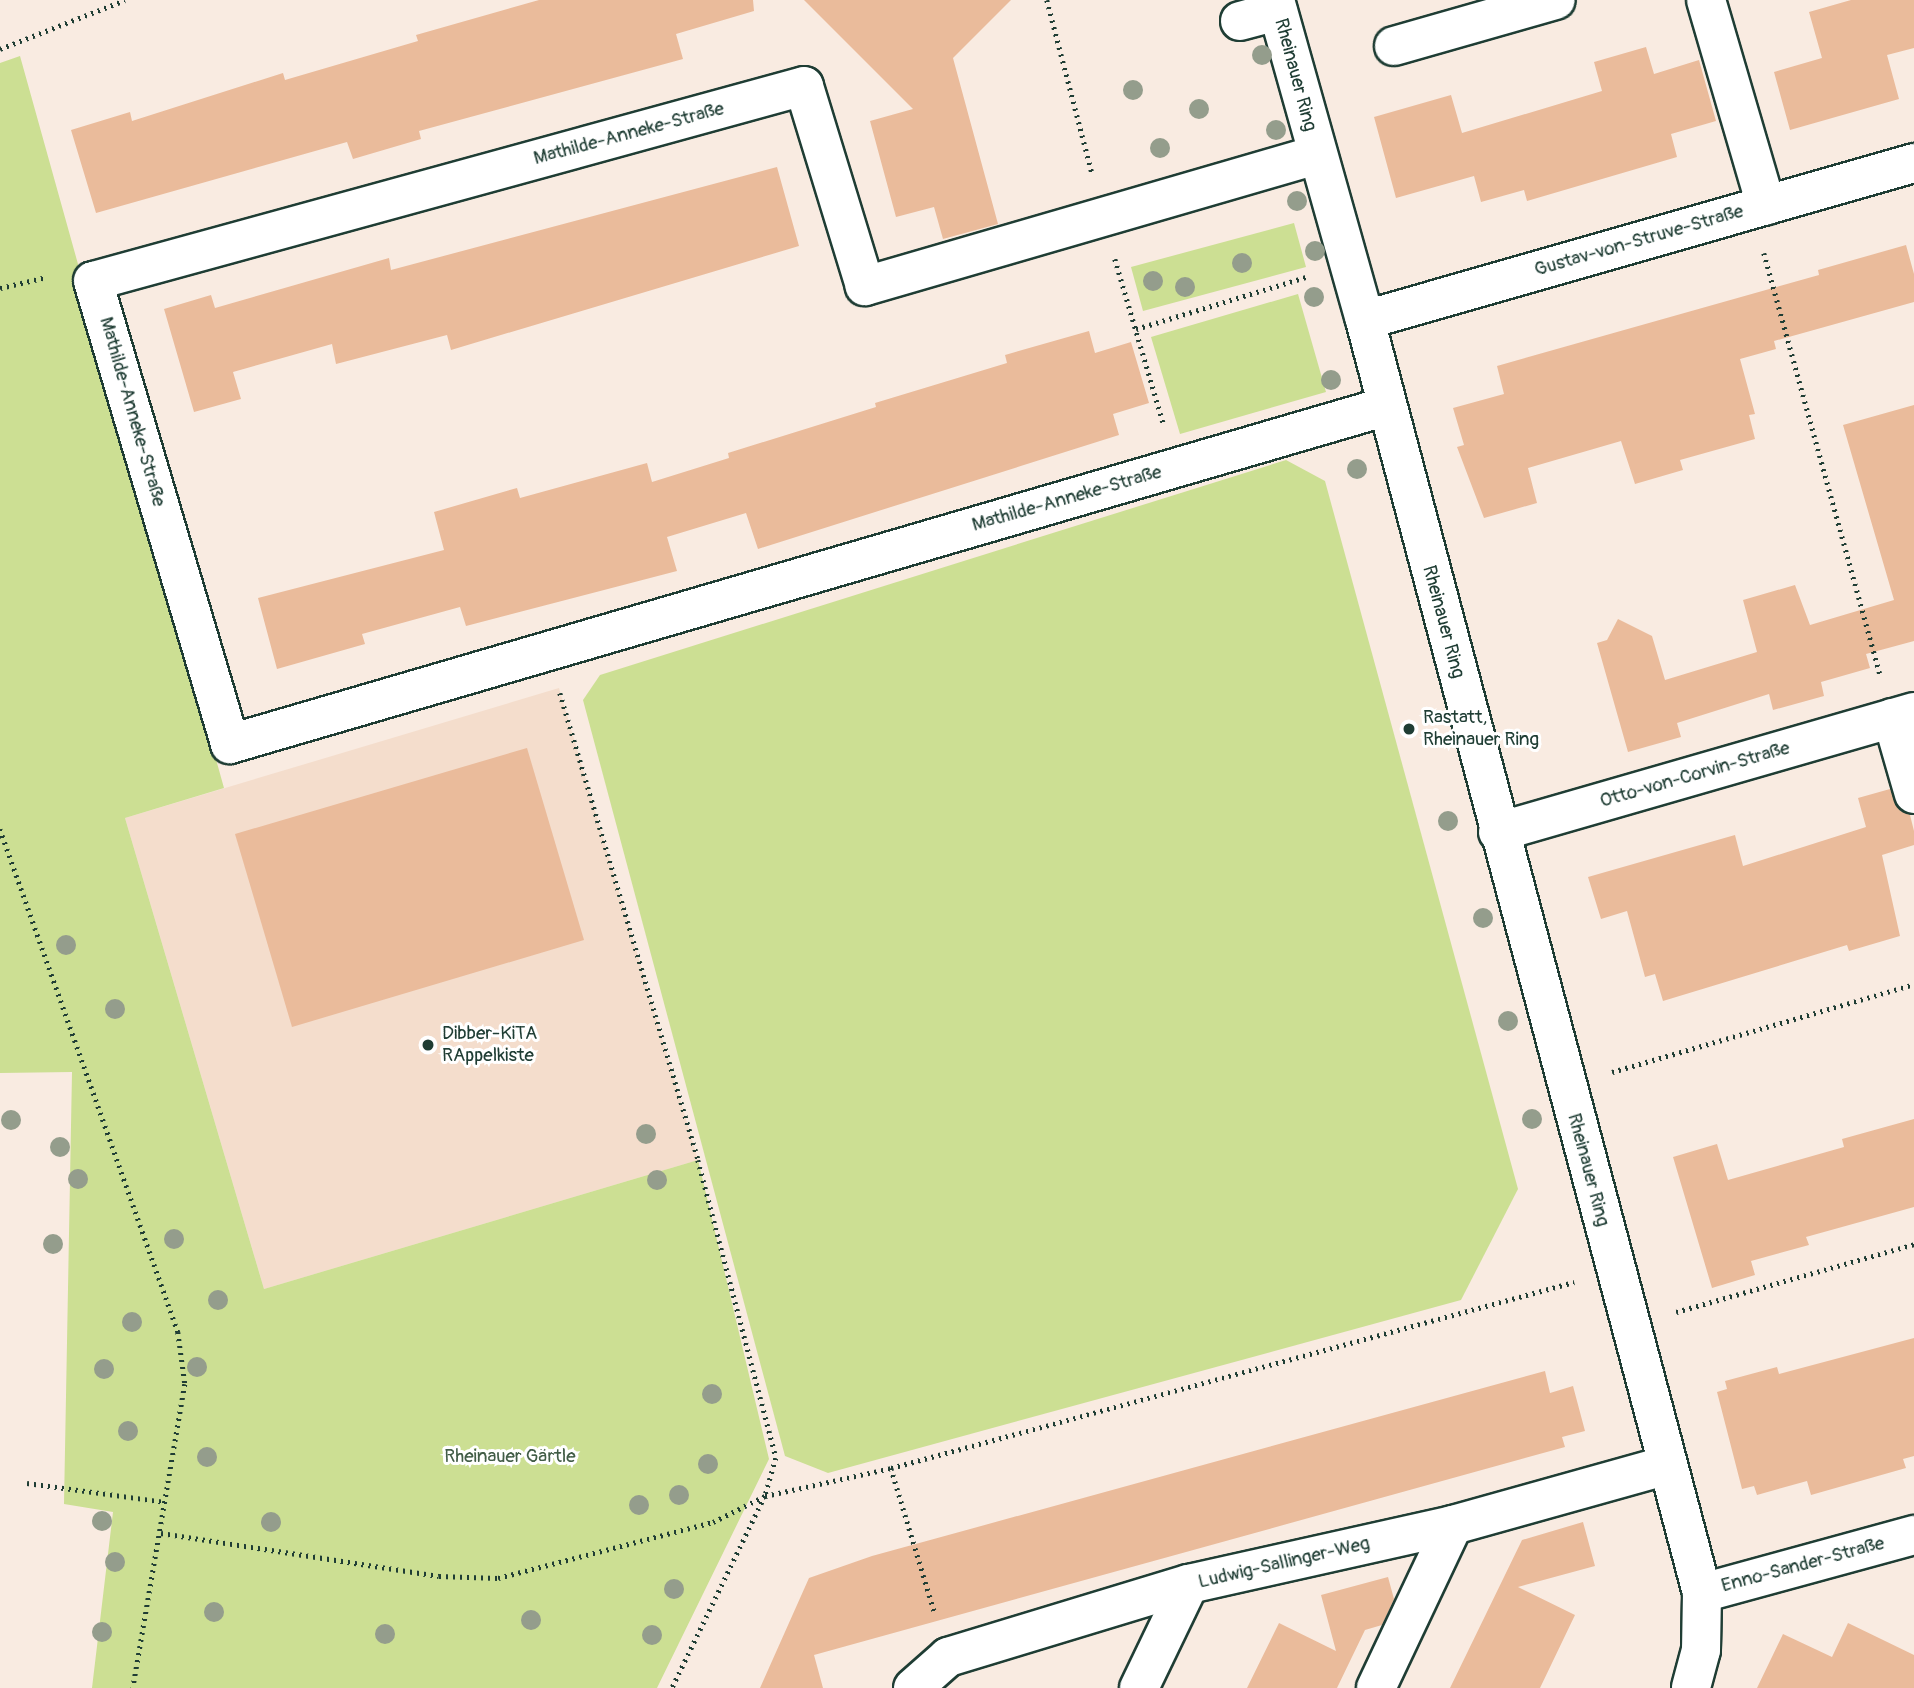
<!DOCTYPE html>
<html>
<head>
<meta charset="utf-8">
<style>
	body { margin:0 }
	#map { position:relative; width:1914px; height:1688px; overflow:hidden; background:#f9ebe1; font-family:Pangolin,sans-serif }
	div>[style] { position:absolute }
	.built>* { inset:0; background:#f4ddcc }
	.green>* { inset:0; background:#ccdf93 }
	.building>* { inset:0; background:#eabb9b }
	.path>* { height:4.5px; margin-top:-2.25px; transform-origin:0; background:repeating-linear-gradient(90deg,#1f3d34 0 2px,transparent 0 7px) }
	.roads { filter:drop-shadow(2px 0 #1f3d34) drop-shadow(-2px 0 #1f3d34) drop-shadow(0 2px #1f3d34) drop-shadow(0 -2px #1f3d34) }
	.minor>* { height:38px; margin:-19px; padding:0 19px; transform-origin:19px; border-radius:19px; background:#fff }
	.trees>* { width:20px; height:20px; margin:-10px; border-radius:50%; background:#949d8c }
	.dots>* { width:19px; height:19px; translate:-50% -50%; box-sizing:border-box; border:4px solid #fff; border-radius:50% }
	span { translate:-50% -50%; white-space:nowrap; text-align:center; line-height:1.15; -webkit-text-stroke:6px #fff; paint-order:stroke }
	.street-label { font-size:19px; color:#1f3d34 }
	.poi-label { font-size:19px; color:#1f3d34 }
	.left { translate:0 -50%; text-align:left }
	.park-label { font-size:19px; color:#425d47 }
</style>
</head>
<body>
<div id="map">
	<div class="built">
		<div style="clip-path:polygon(559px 688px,698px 1160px,264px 1289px,125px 818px)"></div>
	</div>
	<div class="green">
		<div style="clip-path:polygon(20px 56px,224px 788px,125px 818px,264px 1289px,698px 1160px,769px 1459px,657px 1688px,92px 1688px,113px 1512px,64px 1504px,72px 1072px,0 1073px,0 63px)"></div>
		<div style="clip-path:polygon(1294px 223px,1306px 267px,1143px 311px,1131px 267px)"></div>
		<div style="clip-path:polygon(1298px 294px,1326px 392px,1180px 434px,1151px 337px)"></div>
		<div style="clip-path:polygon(1286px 460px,1325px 481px,1518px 1189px,1461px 1300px,828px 1473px,785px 1456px,583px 700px,600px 675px)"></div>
	</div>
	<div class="building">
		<div style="clip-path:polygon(539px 0,753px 0,754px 11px,676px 34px,683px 59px,419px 131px,421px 139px,353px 159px,347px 142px,96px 213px,71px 130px,130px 112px,132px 121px,283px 73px,285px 80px,418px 41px,416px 35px)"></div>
		<div style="clip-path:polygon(804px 0,1011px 0,953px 58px,998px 224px,943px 239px,934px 207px,896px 217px,870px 121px,913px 109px)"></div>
		<div style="clip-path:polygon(1851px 0,1914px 0,1914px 48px,1887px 55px,1899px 99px,1790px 130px,1774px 72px,1822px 58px,1809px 12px)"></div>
		<div style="clip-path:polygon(1646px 47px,1654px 74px,1699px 60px,1716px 121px,1671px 134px,1677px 157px,1527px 201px,1524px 190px,1481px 202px,1474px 176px,1396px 198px,1374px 117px,1451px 95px,1462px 133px,1602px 91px,1594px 62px)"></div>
		<div style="clip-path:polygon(777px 167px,799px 246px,451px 350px,447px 335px,336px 364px,332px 344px,233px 372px,241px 399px,194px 412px,164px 309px,211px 295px,215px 308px,389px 258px,391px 270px)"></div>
		<div style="clip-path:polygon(1906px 245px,1914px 274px,1914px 302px,1774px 341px,1776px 349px,1740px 359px,1755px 414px,1749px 415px,1755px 439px,1680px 460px,1683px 470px,1635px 484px,1621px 441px,1528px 468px,1537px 503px,1484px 518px,1457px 447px,1464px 445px,1453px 408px,1504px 394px,1497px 366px,1819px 275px,1818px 270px)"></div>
		<div style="clip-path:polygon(1089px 331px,1095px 353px,1131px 342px,1149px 403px,1113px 414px,1119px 435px,758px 549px,746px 513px,667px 537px,677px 571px,466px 626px,460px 607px,362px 634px,365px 644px,277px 669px,258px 598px,444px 550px,434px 512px,517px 488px,520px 498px,647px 463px,652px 482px,729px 458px,728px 453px,876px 407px,875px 403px,1007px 363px,1005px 355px)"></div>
		<div style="clip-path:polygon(1914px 405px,1914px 641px,1866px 654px,1870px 668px,1821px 682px,1824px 696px,1773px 710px,1769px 694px,1677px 723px,1681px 737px,1628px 752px,1597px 643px,1607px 640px,1618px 619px,1652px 636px,1665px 680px,1757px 652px,1743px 600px,1795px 585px,1810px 625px,1894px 600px,1843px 425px)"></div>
		<div style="clip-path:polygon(527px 748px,584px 940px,292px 1027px,235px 834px)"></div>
		<div style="clip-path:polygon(1890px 789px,1898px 809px,1910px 815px,1914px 831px,1914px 845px,1882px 855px,1900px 936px,1849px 951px,1847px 945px,1663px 1001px,1655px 974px,1645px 977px,1627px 911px,1601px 919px,1588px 877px,1735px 835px,1743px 866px,1866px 827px,1858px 798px)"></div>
		<div style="clip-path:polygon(1914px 1119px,1914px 1207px,1806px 1237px,1809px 1245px,1751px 1261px,1755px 1275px,1712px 1288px,1673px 1157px,1717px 1144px,1728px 1180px,1844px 1147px,1842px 1139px)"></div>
		<div style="clip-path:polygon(1914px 1338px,1914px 1456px,1903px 1459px,1906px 1468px,1811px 1495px,1807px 1481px,1757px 1495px,1754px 1486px,1742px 1489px,1717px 1392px,1727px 1389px,1725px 1381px,1777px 1367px,1779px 1374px)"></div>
		<div style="clip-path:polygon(1545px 1371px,1550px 1393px,1573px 1386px,1585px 1431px,1562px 1437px,1565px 1447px,814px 1655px,823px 1688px,760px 1688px,809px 1578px,872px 1556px)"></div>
		<div style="clip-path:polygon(1583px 1522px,1595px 1566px,1518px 1587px,1575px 1615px,1540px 1688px,1450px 1688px,1522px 1540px)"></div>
		<div style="clip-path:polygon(1388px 1577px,1394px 1599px,1382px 1625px,1365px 1630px,1337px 1688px,1247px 1688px,1279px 1623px,1336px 1651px,1321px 1595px)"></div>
		<div style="clip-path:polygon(1848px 1623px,1914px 1655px,1914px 1688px,1757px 1688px,1783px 1634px,1832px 1657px)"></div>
	</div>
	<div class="path">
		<div style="left:1047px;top:0;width:179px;rotate:75.4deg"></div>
		<div style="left:0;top:49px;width:134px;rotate:-21.4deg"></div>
		<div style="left:1764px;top:253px;width:440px;rotate:74.6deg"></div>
		<div style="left:1115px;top:259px;width:174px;rotate:73.6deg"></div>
		<div style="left:0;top:288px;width:48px;rotate:-13.2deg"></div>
		<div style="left:1136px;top:329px;width:178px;rotate:-17deg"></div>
		<div style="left:560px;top:693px;width:487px;rotate:73.5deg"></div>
		<div style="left:698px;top:1160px;width:308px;rotate:75.3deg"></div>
		<div style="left:776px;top:1458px;width:40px;rotate:106deg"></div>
		<div style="left:765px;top:1496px;width:129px;rotate:-12.5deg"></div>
		<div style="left:891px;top:1468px;width:708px;rotate:-15.23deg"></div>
		<div style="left:0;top:829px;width:534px;rotate:70.51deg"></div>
		<div style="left:178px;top:1332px;width:52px;rotate:82.3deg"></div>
		<div style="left:185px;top:1384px;width:308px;rotate:99.7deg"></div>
		<div style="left:1612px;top:1072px;width:315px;rotate:-16.2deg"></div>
		<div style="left:1676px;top:1312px;width:248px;rotate:-15.9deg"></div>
		<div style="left:891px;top:1468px;width:152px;rotate:73.2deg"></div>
		<div style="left:27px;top:1483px;width:139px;rotate:7.8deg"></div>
		<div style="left:161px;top:1533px;width:281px;rotate:8.8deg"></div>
		<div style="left:439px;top:1576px;width:59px;rotate:1.9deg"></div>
		<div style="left:498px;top:1578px;width:222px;rotate:-14.6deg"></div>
		<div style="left:713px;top:1522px;width:58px;rotate:-26.6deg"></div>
		<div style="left:765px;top:1496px;width:213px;rotate:115.8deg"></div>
	</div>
	<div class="roads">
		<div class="minor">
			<div style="left:1275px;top:0;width:332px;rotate:74.3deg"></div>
			<div style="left:1365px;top:320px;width:1317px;rotate:75.17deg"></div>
			<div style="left:1702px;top:1593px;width:57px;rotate:91deg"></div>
			<div style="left:1701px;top:1650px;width:39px;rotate:105deg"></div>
			<div style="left:1706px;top:0;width:214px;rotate:73.7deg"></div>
			<div style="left:1240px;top:21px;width:39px;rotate:-15deg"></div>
			<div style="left:1394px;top:46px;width:168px;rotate:-15.9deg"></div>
			<div style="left:1316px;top:155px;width:470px;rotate:163.8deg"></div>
			<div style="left:865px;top:286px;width:209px;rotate:-107deg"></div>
			<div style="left:804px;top:86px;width:737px;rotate:164.66deg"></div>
			<div style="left:93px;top:281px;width:483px;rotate:73.5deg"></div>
			<div style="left:230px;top:744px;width:1205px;rotate:-16.28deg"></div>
			<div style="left:1365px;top:320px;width:571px;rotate:-15.96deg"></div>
			<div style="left:1892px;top:718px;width:79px;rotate:73.9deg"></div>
			<div style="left:1498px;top:832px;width:433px;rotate:-16.1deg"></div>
			<div style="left:1702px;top:1593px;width:220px;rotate:-15.3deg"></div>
			<div style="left:913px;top:1688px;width:47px;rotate:-41.5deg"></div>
			<div style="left:948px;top:1657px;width:252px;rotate:-16.9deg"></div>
			<div style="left:1189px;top:1584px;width:271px;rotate:-12.6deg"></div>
			<div style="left:1453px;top:1525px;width:223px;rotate:-15.6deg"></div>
			<div style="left:1139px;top:1688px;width:115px;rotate:-64.3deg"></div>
			<div style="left:1376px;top:1688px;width:180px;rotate:-64.7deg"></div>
		</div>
	</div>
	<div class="trees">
		<div style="left:1262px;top:55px"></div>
		<div style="left:1133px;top:90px"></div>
		<div style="left:1199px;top:109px"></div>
		<div style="left:1276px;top:130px"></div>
		<div style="left:1160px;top:148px"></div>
		<div style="left:1297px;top:201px"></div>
		<div style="left:1315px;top:251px"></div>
		<div style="left:1242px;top:263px"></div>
		<div style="left:1153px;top:281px"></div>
		<div style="left:1185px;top:287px"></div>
		<div style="left:1314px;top:297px"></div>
		<div style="left:1331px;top:380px"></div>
		<div style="left:1357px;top:469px"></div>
		<div style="left:1448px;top:821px"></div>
		<div style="left:1483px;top:918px"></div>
		<div style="left:66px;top:945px"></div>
		<div style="left:115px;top:1009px"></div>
		<div style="left:1508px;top:1021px"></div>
		<div style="left:1532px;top:1119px"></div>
		<div style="left:11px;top:1120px"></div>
		<div style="left:646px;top:1134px"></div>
		<div style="left:60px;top:1147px"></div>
		<div style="left:78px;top:1179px"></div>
		<div style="left:657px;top:1180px"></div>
		<div style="left:174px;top:1239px"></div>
		<div style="left:53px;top:1244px"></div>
		<div style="left:218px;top:1300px"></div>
		<div style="left:132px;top:1322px"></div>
		<div style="left:197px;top:1367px"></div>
		<div style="left:104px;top:1369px"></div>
		<div style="left:712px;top:1394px"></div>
		<div style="left:128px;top:1431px"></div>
		<div style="left:207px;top:1457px"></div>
		<div style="left:708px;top:1464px"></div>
		<div style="left:679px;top:1495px"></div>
		<div style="left:639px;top:1505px"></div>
		<div style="left:102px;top:1521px"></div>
		<div style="left:271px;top:1522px"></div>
		<div style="left:115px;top:1562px"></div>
		<div style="left:674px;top:1589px"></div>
		<div style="left:214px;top:1612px"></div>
		<div style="left:531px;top:1620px"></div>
		<div style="left:102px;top:1632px"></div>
		<div style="left:385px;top:1634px"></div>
		<div style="left:652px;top:1635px"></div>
	</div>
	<div class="dots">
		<div style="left:1409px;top:729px;background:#1f3d34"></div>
		<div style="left:428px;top:1045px;background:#1f3d34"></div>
	</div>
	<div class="street-label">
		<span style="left:1295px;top:75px;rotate:75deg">Rheinauer Ring</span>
		<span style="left:629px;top:134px;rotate:-15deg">Mathilde-Anneke-Straße</span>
		<span style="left:1639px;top:241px;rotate:-16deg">Gustav-von-Struve-Straße</span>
		<span style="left:132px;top:412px;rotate:74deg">Mathilde-Anneke-Straße</span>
		<span style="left:1067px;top:499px;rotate:-16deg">Mathilde-Anneke-Straße</span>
		<span style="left:1443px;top:622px;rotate:75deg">Rheinauer Ring</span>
		<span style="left:1695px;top:775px;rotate:-16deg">Otto-von-Corvin-Straße</span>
		<span style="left:1588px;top:1170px;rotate:75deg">Rheinauer Ring</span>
		<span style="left:1284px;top:1563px;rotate:-13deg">Ludwig-Sallinger-Weg</span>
		<span style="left:1803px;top:1565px;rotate:-15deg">Enno-Sander-Straße</span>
	</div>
	<div class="poi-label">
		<span class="left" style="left:1423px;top:729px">Rastatt,<br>Rheinauer Ring</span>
		<span class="left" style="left:442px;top:1045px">Dibber-KiTA<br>RAppelkiste</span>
	</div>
	<div class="park-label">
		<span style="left:510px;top:1457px">Rheinauer Gärtle</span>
	</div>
</div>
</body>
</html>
